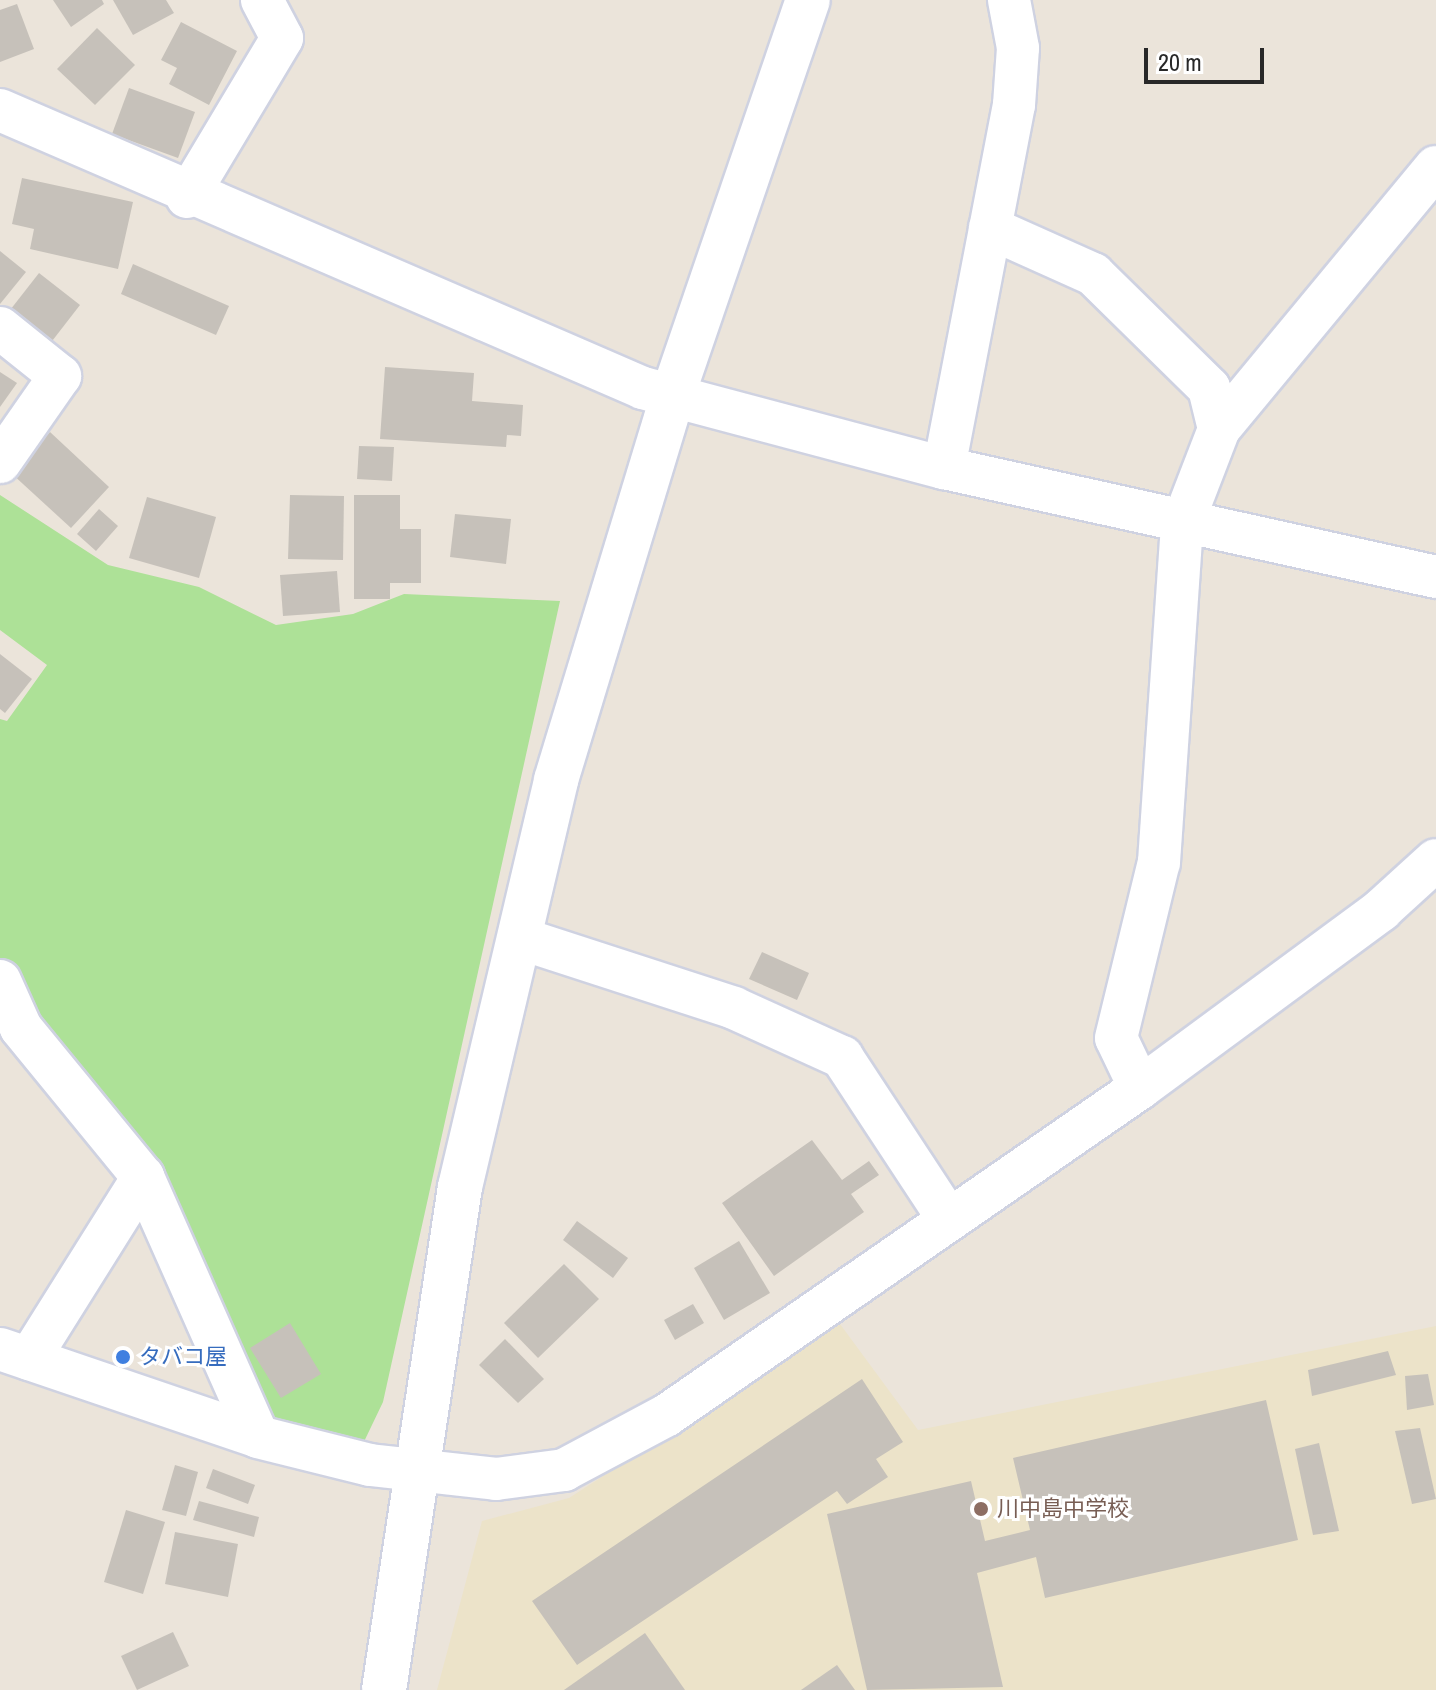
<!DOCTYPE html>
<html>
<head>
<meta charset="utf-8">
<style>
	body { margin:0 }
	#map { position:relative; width:1436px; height:1690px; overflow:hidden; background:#ebe4da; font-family:"Archivo Narrow","Noto Sans JP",sans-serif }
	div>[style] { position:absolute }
	.education>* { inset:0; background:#ece3c9 }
	.green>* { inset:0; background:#ade197 }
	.building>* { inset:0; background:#c6c1ba }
	.roads { filter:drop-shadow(2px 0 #cfd2e1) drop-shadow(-2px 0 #cfd2e1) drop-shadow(0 2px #cfd2e1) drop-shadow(0 -2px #cfd2e1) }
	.minor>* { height:42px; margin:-21px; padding:0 21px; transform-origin:21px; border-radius:21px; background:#fff }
	.tertiary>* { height:44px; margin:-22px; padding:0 22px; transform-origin:22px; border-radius:22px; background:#fff }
	.dots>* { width:22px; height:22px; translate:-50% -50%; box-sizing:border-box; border:4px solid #fff; border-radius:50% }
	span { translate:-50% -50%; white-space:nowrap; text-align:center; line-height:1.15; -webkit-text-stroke:6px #fff; paint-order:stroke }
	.shop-label { font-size:22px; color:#366cbe }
	.left { translate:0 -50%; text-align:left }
	.education-label { font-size:22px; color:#785e54 }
	.scale { position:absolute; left:1144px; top:48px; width:120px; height:36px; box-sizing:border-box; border:4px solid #282828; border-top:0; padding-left:10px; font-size:24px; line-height:28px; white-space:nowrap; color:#282828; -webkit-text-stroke:6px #fff; paint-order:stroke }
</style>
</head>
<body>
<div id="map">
	<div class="education">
		<div style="clip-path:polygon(840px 1324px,918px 1430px,1436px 1326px,1436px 1690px,437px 1690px,482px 1521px,569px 1498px)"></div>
	</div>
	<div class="green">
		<div style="clip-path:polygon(0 495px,108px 565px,199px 587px,276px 625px,353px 614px,404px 594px,560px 601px,383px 1402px,360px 1450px,258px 1437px,170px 1192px,0 973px,0 719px,7px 721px,47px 665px,0 630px)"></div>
	</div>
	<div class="building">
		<div style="clip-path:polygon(53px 0,102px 0,104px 4px,71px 27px)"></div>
		<div style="clip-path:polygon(113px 0,166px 0,174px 13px,133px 35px)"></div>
		<div style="clip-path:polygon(17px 4px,34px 49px,0 62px,0 10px)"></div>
		<div style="clip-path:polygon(181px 22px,237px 51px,209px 105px,169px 84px,177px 68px,161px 60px)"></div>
		<div style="clip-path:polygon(97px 28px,135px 65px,95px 105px,57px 69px)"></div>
		<div style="clip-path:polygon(129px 88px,195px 112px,178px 158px,112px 134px)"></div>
		<div style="clip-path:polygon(22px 178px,133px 202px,118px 269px,30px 249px,34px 229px,12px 224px)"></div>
		<div style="clip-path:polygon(0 251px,26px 272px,0 304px)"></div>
		<div style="clip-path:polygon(133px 264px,229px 306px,216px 335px,121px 294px)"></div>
		<div style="clip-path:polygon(39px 273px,80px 305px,49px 345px,7px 314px)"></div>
		<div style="clip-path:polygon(385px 367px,474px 373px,472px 401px,523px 405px,521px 436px,507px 435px,506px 447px,380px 439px)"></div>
		<div style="clip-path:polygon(0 372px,17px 383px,0 407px)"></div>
		<div style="clip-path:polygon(50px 432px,109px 487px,71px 528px,11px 473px)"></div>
		<div style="clip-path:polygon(359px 446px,394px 447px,392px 481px,357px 479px)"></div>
		<div style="clip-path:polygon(290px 495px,344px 496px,343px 560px,288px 559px)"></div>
		<div style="clip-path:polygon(354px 495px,400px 495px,400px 529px,421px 529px,421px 583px,390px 583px,390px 599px,354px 599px)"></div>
		<div style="clip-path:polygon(147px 497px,216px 517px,199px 578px,129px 558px)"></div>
		<div style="clip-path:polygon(99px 509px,118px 526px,96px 551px,77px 534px)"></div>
		<div style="clip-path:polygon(455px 514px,511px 519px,506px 564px,450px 557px)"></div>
		<div style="clip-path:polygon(337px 571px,340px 612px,283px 616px,280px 575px)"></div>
		<div style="clip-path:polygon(0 654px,32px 679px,5px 713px,0 709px)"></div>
		<div style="clip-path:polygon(762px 952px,809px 973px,797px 1000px,749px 979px)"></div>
		<div style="clip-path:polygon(812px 1140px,842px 1180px,869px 1161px,879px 1175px,851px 1194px,864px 1212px,774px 1276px,722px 1203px)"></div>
		<div style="clip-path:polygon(577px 1221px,628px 1258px,613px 1278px,563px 1240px)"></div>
		<div style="clip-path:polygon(739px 1241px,770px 1293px,724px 1320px,694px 1268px)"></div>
		<div style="clip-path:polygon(564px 1264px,599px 1299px,538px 1358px,504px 1323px)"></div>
		<div style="clip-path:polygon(693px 1304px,704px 1323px,675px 1340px,664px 1320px)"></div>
		<div style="clip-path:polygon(290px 1323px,321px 1374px,281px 1398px,250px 1348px)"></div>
		<div style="clip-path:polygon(505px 1339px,544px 1379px,518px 1403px,479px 1365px)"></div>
		<div style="clip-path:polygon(1388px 1351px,1396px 1375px,1312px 1396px,1308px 1370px)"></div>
		<div style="clip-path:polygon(1428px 1374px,1434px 1405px,1407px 1410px,1405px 1376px)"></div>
		<div style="clip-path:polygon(862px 1379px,903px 1442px,876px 1459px,888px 1477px,847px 1504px,837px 1491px,577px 1665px,532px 1601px)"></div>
		<div style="clip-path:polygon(1266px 1400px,1298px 1540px,1045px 1598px,1036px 1557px,977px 1573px,1003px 1687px,867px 1690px,827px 1514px,971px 1481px,985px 1541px,1030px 1530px,1013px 1458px)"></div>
		<div style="clip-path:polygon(1420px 1428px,1436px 1499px,1412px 1504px,1395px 1431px)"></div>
		<div style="clip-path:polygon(1319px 1443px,1339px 1531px,1313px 1535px,1295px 1449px)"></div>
		<div style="clip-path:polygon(175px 1465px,198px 1472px,186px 1516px,162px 1510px)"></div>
		<div style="clip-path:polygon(213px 1469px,255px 1485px,248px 1504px,206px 1488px)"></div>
		<div style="clip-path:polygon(199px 1501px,259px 1517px,254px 1537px,193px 1520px)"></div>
		<div style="clip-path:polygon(126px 1510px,165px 1522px,143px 1594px,104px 1582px)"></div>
		<div style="clip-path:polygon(175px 1532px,238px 1544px,228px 1597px,165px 1584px)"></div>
		<div style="clip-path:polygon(173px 1632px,189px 1666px,137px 1690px,121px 1656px)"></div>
		<div style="clip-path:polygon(645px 1633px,685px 1690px,564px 1690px)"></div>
		<div style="clip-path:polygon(837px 1665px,855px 1690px,801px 1690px)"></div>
	</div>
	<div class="roads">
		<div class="minor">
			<div style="left:0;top:110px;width:701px;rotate:23.38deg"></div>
			<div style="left:643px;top:388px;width:311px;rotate:14.9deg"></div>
			<div style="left:944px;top:468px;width:504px;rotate:12.49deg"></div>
			<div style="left:187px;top:197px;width:185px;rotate:-59.1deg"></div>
			<div style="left:282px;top:38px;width:43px;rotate:-117.8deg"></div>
			<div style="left:990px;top:228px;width:113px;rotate:24.1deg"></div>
			<div style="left:1093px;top:274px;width:163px;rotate:44.5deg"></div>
			<div style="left:1209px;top:388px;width:42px;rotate:76.3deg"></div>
			<div style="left:0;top:328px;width:77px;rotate:38.7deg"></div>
			<div style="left:60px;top:376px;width:105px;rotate:124.9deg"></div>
			<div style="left:944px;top:468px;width:370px;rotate:-79.1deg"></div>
			<div style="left:1014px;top:105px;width:57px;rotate:-86deg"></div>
			<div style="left:1018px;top:48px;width:49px;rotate:-100.6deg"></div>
			<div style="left:519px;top:938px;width:226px;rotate:18deg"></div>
			<div style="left:734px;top:1008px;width:119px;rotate:24.4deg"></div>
			<div style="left:842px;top:1057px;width:191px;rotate:56.7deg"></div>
			<div style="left:0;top:981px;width:51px;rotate:65.9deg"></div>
			<div style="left:21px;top:1028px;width:193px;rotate:50.7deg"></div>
			<div style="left:143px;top:1177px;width:284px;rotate:66.1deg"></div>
			<div style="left:1140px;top:1088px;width:55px;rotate:-115.6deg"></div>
			<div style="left:1116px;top:1038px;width:181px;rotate:-76.3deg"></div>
			<div style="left:1159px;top:862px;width:338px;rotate:-86.1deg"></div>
			<div style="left:1182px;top:525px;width:103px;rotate:-68.9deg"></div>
			<div style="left:1219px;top:429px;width:340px;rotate:-50.4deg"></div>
			<div style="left:0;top:1349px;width:273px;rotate:18.8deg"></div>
			<div style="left:258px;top:1437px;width:115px;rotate:14deg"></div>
			<div style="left:370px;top:1465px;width:127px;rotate:6.3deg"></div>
			<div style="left:496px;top:1479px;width:69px;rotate:-7.5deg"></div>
			<div style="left:564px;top:1470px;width:117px;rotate:-28.1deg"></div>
			<div style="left:667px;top:1415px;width:575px;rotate:-34.66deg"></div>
			<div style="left:1140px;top:1088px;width:300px;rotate:-36.4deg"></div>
			<div style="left:1381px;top:910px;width:74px;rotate:-42.3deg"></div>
			<div style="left:29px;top:1359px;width:215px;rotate:-57.9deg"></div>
		</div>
		<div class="tertiary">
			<div style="left:384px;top:1690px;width:509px;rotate:-81.41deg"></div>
			<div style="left:460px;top:1187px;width:418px;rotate:-76.7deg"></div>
			<div style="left:556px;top:780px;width:403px;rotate:-73.1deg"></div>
			<div style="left:673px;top:394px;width:416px;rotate:-71.1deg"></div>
		</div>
	</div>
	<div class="dots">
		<div style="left:123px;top:1357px;background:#3f7fe0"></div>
		<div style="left:981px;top:1509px;background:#8d6e63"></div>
	</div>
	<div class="shop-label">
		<span class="left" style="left:139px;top:1357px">タバコ屋</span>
	</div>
	<div class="education-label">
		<span class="left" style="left:997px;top:1509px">川中島中学校</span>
	</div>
	<div class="scale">20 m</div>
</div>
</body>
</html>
